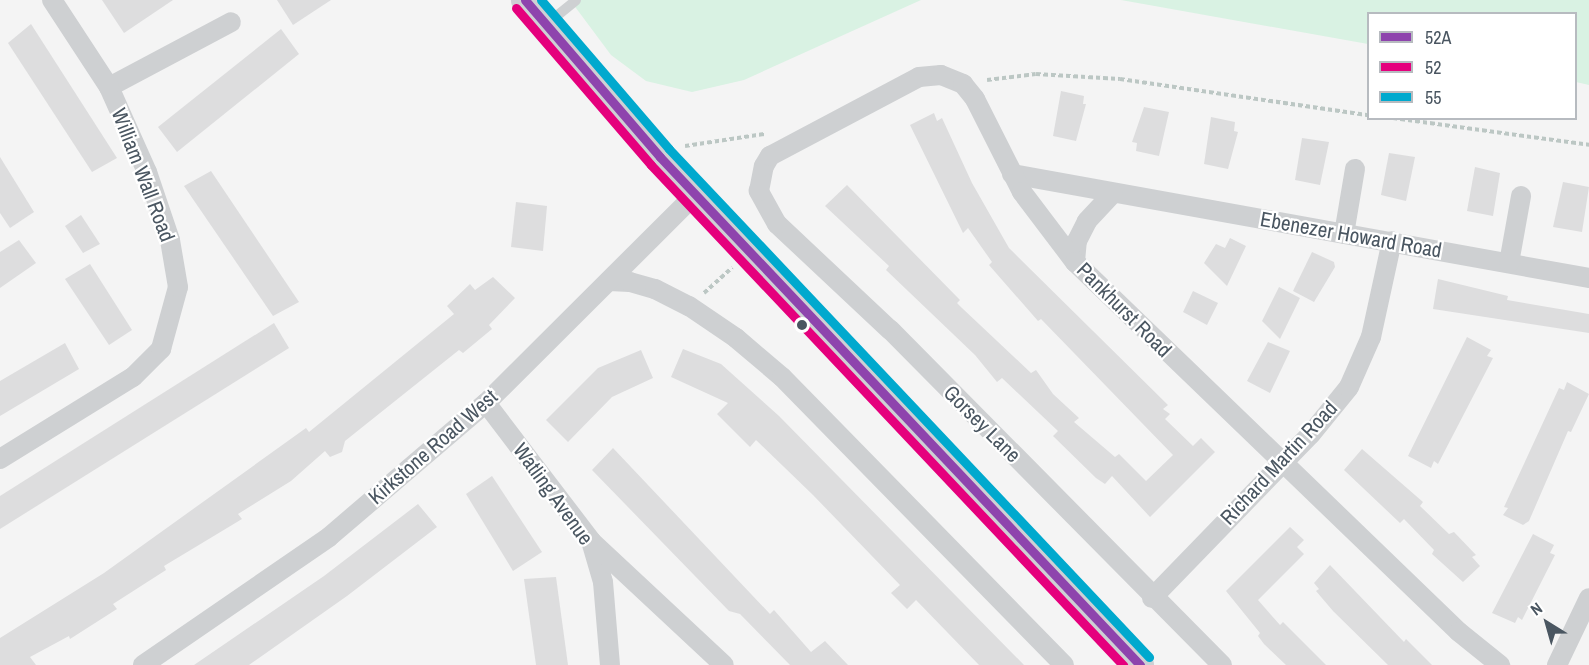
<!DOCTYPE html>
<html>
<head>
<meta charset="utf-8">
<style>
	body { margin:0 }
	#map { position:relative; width:1589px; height:665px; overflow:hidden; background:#f4f4f4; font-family:"Archivo Narrow",sans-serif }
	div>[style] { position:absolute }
	.green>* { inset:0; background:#d9f2e3 }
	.building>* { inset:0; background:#ddddde }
	.path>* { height:4px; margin-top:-2px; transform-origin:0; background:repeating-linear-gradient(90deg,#bcc7c4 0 4.5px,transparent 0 7.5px) }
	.lane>* { height:10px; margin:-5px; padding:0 5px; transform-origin:5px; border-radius:5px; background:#ced0d2 }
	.street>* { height:20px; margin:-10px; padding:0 10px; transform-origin:10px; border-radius:10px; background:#ced0d2 }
	.secondary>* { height:28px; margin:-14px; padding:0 14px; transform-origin:14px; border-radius:14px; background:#ced0d4 }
	.bus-1>* { height:9px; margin:-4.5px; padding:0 4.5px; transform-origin:4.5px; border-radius:4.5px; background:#8e44ad }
	.bus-2>* { height:9px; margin:-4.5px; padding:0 4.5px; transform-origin:4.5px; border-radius:4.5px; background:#e5007d }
	.bus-3>* { height:9px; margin:-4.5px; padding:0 4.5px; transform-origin:4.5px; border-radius:4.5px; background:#00a9ce }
	.dots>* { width:16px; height:16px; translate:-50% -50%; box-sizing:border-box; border:3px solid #fff; border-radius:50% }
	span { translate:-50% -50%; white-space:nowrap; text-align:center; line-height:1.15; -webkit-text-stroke:4.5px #fff; paint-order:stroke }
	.street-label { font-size:21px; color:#4a5661 }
	.legend { position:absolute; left:1367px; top:12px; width:210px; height:108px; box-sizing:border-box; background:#fff; border:2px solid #b7bbc0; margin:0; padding:8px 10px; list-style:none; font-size:18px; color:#4a5661 }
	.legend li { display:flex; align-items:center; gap:12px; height:30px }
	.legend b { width:30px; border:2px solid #b7bbc0 }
	.north { position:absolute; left:1517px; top:593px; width:60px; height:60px; -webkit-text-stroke:4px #fff; paint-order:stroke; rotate:323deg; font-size:16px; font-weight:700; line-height:24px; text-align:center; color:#4a5661 }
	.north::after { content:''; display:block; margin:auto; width:21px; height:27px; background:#4a5661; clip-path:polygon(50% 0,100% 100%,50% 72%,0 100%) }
</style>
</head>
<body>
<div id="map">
	<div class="green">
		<div style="clip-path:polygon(570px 0,921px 0,744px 80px,692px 92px,646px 81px,611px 55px)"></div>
		<div style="clip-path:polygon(1121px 0,1589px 0,1589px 85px,1576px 82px,1576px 14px,1368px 14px,1368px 44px)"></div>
	</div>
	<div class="building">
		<div style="clip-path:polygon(102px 0,173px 0,124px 33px)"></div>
		<div style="clip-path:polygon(277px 0,331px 0,293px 25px)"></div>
		<div style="clip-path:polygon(31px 24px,117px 158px,92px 172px,8px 43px)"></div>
		<div style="clip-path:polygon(281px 29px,299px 54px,177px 152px,158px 127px)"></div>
		<div style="clip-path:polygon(1061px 91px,1084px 96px,1083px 104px,1086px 104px,1076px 141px,1053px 136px)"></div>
		<div style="clip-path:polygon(1144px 107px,1169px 112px,1159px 156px,1136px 151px,1137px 143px,1132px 142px)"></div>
		<div style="clip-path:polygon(934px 113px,937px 121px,942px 118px,972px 183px,1009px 248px,1168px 405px,1163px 409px,1170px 414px,1165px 419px,1193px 446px,1201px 438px,1215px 452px,1150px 517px,1112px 476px,1105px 484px,1096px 478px,1053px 436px,1058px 431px,1002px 378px,997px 382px,975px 355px,886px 270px,889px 266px,825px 206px,847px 185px,960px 300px,957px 303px,962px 308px,1031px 373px,1036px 370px,1053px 394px,1079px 418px,1074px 422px,1115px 457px,1119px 454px,1146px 481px,1173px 455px,1041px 319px,1038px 321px,989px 265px,992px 262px,968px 228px,963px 233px,910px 125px)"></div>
		<div style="clip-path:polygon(1211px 117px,1235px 122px,1234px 131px,1238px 132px,1228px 169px,1204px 164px)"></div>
		<div style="clip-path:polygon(1302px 138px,1329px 142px,1320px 185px,1295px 180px)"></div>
		<div style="clip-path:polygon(1389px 153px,1415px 157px,1406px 201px,1381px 195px)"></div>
		<div style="clip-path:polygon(0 157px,34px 212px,10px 228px,0 213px)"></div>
		<div style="clip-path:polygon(1475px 167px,1500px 173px,1493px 216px,1467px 211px)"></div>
		<div style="clip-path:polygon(211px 171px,299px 302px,273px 316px,184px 186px)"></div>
		<div style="clip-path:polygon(1563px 182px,1589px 187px,1582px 232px,1553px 227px)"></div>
		<div style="clip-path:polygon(516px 202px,547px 206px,543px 251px,511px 247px)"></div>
		<div style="clip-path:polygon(81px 215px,100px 244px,83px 253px,65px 226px)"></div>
		<div style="clip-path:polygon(1230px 238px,1246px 246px,1227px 286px,1204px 263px,1216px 244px,1225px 248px)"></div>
		<div style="clip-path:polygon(19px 240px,36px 263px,0 288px,0 252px)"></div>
		<div style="clip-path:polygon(1312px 252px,1334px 262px,1335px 267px,1314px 302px,1293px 291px)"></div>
		<div style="clip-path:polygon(90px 264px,132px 330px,109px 345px,65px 279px)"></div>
		<div style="clip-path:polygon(493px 277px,515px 298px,489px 325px,492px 329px,463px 353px,459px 350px,370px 421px,345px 441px,342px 452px,330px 457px,325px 451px,291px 481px,238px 514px,242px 519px,164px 566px,166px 570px,113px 604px,117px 609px,70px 639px,69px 636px,30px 657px,36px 665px,0 665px,0 638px,104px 573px,306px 428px,309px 432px,454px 314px,447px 306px,470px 284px,475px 290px)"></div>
		<div style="clip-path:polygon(1438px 279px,1508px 296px,1507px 300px,1589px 314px,1589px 333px,1433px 309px)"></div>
		<div style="clip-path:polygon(1279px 287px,1300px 298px,1280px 339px,1262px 321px)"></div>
		<div style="clip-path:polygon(1193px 291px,1218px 303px,1207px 325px,1183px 312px)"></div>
		<div style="clip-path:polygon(274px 323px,289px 348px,0 529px,0 496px)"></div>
		<div style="clip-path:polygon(1467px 337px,1491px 350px,1487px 356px,1493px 358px,1438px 464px,1434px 461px,1431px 468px,1408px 456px)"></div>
		<div style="clip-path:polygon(1268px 342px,1290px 351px,1270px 393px,1247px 381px)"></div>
		<div style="clip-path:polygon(65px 343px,79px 369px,0 416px,0 381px)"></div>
		<div style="clip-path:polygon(683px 349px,721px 364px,779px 416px,1024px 665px,979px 665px,916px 600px,907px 609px,891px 593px,900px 585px,813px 495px,756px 440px,750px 447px,717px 414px,728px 403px,671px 377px)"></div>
		<div style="clip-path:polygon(641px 350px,653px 378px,612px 397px,568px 442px,546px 420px,598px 368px)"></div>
		<div style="clip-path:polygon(1567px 382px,1589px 394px,1571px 432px,1568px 431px,1529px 521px,1523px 525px,1503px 515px,1508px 508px,1504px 507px,1559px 388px,1564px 390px)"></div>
		<div style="clip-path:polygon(613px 448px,770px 614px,774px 610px,811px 652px,825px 641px,848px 665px,790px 665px,740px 614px,729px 611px,592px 470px)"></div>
		<div style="clip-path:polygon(1362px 449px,1423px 502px,1420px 506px,1449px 534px,1454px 532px,1476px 555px,1472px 557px,1480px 566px,1463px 582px,1432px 554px,1434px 550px,1404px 519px,1400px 523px,1344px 470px)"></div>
		<div style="clip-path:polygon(492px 476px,542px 552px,513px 571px,466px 494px)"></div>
		<div style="clip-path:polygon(418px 504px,437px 527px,347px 596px,249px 665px,194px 665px,324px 576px)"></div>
		<div style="clip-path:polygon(1290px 527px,1304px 540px,1297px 547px,1304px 554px,1258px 600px,1280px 625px,1283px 622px,1326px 665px,1286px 665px,1264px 644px,1258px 636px,1260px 633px,1226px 591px)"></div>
		<div style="clip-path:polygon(1533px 534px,1554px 545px,1550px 553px,1555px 555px,1522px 620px,1518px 617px,1515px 623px,1492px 613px)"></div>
		<div style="clip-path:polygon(1330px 565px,1404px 642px,1406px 639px,1432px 665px,1388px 665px,1333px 611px,1316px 591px,1319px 589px,1314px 583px)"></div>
		<div style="clip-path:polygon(556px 577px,568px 665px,536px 665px,524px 579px)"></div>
	</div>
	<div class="path">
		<div style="left:987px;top:80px;width:49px;rotate:-7deg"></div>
		<div style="left:1036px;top:74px;width:84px;rotate:3.4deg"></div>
		<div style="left:1120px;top:79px;width:251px;rotate:8.3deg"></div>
		<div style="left:1393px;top:118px;width:198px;rotate:7.8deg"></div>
		<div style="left:685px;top:146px;width:80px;rotate:-8.6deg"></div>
		<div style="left:704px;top:293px;width:38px;rotate:-42deg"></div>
	</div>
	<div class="lane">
		<div style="left:548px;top:23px;width:36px;rotate:-39deg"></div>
	</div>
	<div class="street">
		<div style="left:109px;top:87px;width:138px;rotate:-28deg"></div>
		<div style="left:1012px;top:174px;width:586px;rotate:10.22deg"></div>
		<div style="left:1344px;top:234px;width:66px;rotate:-80.4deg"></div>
		<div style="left:1075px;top:262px;width:21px;rotate:-85deg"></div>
		<div style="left:1077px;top:241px;width:22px;rotate:-63deg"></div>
		<div style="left:1087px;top:221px;width:38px;rotate:-47deg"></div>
		<div style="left:1509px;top:263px;width:68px;rotate:-79.8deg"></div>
		<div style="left:609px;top:281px;width:21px;rotate:3deg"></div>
		<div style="left:630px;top:282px;width:26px;rotate:16deg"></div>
		<div style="left:655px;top:289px;width:38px;rotate:27deg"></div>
		<div style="left:689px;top:306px;width:57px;rotate:34.2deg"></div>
		<div style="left:736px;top:338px;width:60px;rotate:40.3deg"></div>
		<div style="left:782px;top:377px;width:403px;rotate:45.6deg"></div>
		<div style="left:486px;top:403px;width:173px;rotate:52.7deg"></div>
		<div style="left:591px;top:541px;width:43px;rotate:73.7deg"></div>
		<div style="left:603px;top:582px;width:83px;rotate:85.2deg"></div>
		<div style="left:0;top:459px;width:156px;rotate:-31.7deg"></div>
		<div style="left:133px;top:377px;width:40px;rotate:-45deg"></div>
		<div style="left:161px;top:349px;width:64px;rotate:-74.7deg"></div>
		<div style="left:178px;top:287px;width:48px;rotate:-99.7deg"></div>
		<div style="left:170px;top:240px;width:72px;rotate:-108.7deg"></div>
		<div style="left:147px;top:172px;width:93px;rotate:-114.1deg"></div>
		<div style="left:109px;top:87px;width:104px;rotate:-123.2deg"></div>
		<div style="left:592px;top:542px;width:180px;rotate:43deg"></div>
		<div style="left:1152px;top:598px;width:228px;rotate:-45.9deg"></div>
		<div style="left:1311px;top:434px;width:60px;rotate:-51deg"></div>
		<div style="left:1349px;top:387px;width:55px;rotate:-66.3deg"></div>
		<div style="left:1371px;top:337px;width:98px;rotate:-77.7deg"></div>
		<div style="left:143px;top:665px;width:226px;rotate:-34.5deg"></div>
		<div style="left:329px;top:537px;width:206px;rotate:-40.5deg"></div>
		<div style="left:486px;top:403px;width:295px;rotate:-44.9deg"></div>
		<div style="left:1222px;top:665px;width:472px;rotate:-134.7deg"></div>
		<div style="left:890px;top:330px;width:155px;rotate:-136.8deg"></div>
		<div style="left:777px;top:224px;width:38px;rotate:-119deg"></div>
		<div style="left:759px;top:191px;width:25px;rotate:-79deg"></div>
		<div style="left:764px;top:166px;width:12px;rotate:-59deg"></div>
		<div style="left:770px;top:156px;width:169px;rotate:-27.9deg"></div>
		<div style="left:919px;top:77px;width:22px;rotate:-5deg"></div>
		<div style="left:941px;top:75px;width:24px;rotate:22deg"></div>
		<div style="left:963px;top:84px;width:19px;rotate:51deg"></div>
		<div style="left:975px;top:99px;width:104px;rotate:63.2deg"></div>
		<div style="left:1022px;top:192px;width:88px;rotate:52.9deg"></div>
		<div style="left:1075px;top:262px;width:533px;rotate:43.94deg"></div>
		<div style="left:1459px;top:632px;width:53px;rotate:38.8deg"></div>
		<div style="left:1557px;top:665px;width:74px;rotate:-64.5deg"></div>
	</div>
	<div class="secondary">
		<div style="left:525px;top:0;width:207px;rotate:49.3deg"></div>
		<div style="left:660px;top:157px;width:699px;rotate:46.62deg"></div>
	</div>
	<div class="bus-1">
		<div style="left:525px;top:0;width:207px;rotate:49.3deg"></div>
		<div style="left:660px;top:157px;width:699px;rotate:46.62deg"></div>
	</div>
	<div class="bus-2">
		<div style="left:516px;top:8px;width:207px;rotate:49.3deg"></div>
		<div style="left:651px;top:165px;width:688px;rotate:46.65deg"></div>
	</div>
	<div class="bus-3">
		<div style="left:541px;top:0;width:196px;rotate:49.3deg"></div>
		<div style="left:669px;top:149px;width:699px;rotate:46.62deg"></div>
	</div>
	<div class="dots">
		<div style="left:802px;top:325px;background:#4a5661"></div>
	</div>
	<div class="street-label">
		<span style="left:143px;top:175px;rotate:69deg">William Wall Road</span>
		<span style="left:1351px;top:235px;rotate:10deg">Ebenezer Howard Road</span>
		<span style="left:1124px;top:310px;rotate:45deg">Pankhurst Road</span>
		<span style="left:982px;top:424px;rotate:45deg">Gorsey Lane</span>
		<span style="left:433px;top:447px;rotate:-41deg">Kirkstone Road West</span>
		<span style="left:1279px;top:463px;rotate:-47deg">Richard Martin Road</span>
		<span style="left:553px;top:494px;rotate:54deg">Watling Avenue</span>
	</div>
	<ul class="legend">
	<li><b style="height:8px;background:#8e44ad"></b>52A</li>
	<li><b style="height:8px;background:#e5007d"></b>52</li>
	<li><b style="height:8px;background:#00a9ce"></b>55</li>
	</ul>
	<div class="north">N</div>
</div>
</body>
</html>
